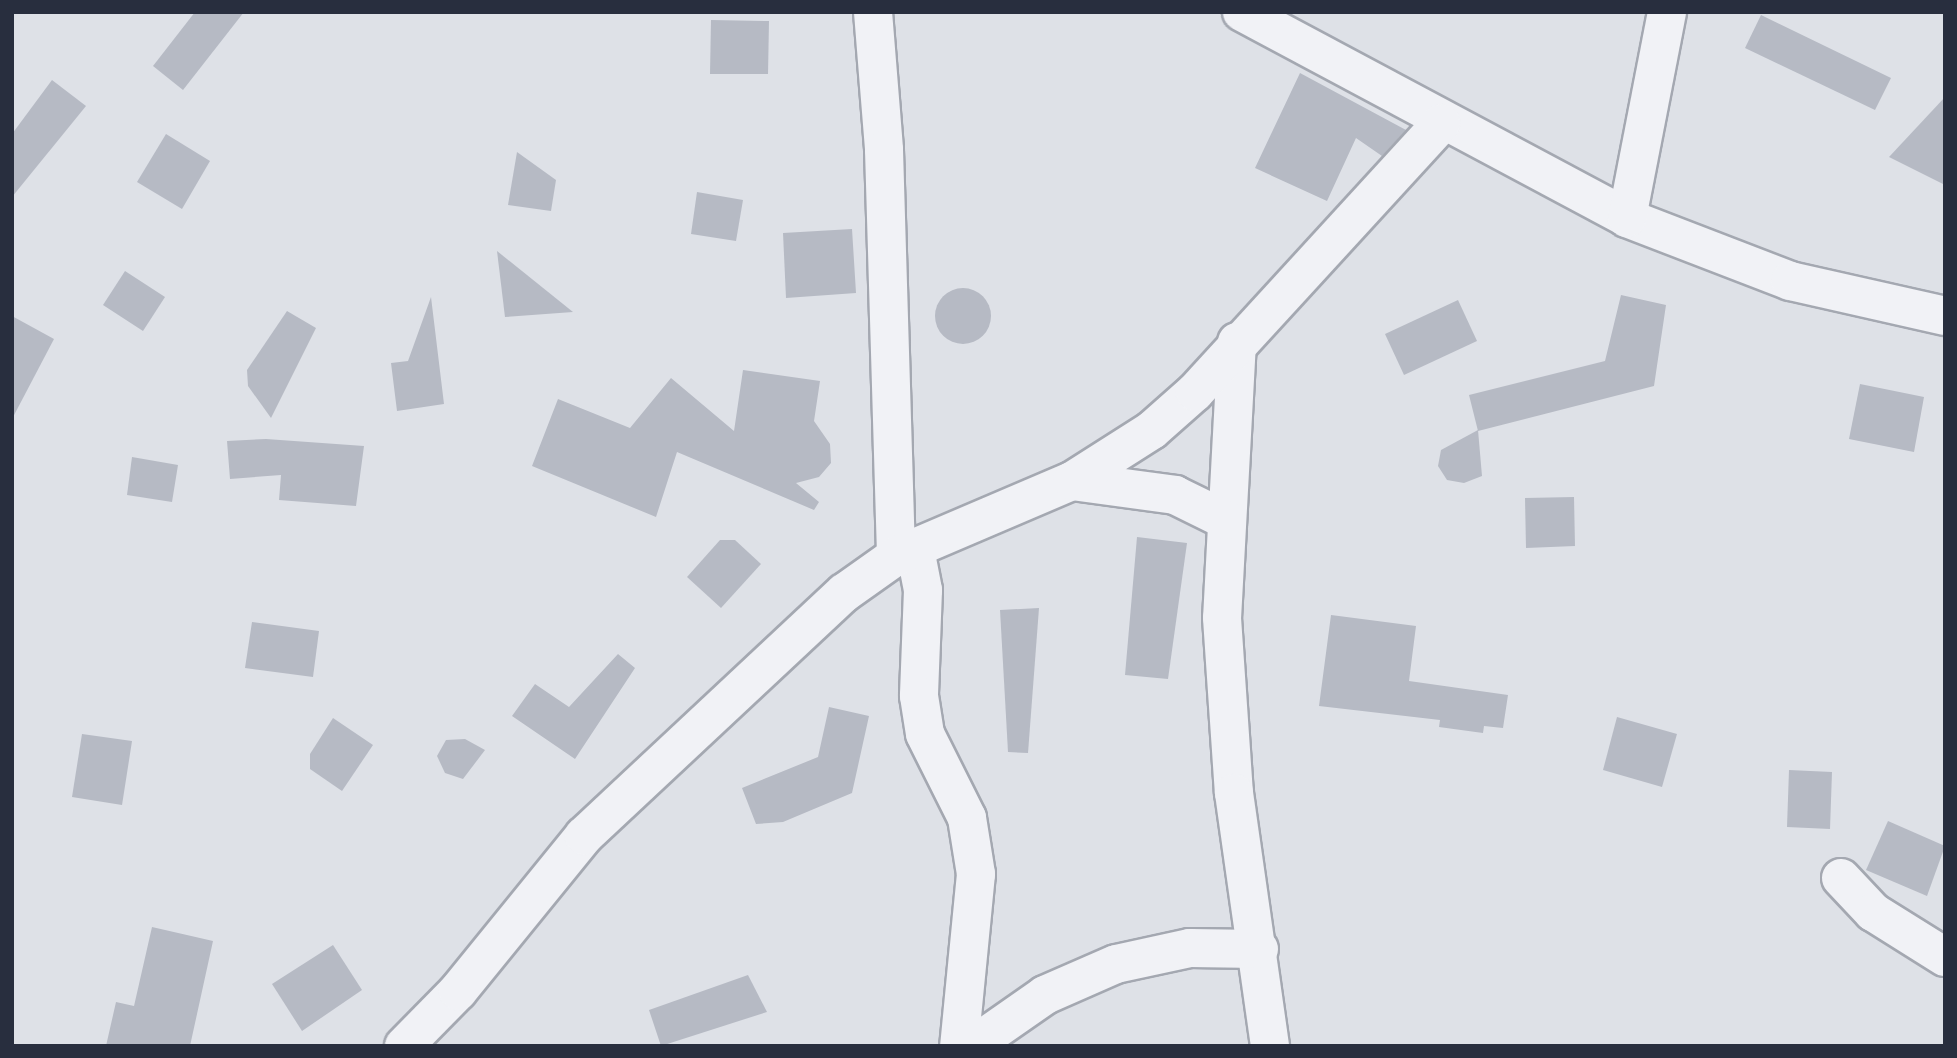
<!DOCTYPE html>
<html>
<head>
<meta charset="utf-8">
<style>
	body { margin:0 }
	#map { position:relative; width:1957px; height:1058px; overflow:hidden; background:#dee1e7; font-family:"IBM Plex Sans",sans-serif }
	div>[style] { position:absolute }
	.building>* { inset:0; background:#b6bac4 }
	.round { border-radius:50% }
	.roads { filter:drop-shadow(2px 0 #a4a8b1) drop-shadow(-2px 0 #a4a8b1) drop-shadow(0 2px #a4a8b1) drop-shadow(0 -2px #a4a8b1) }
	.minor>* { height:38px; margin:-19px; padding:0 19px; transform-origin:19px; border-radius:19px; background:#f1f2f6 }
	span { translate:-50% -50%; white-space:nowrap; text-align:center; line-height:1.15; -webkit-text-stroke:5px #eef0f5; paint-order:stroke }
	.frame { position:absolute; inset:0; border:14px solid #282e3e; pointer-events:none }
</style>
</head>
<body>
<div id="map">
	<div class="building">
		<div style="clip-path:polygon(195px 12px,244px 12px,183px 90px,153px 66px)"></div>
		<div style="clip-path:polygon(1761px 15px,1891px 78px,1875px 110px,1745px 48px)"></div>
		<div style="clip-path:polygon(711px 20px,769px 21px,768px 74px,710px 74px)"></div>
		<div style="clip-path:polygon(1300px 73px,1406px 130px,1382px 156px,1356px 138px,1327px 201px,1255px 168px)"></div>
		<div style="clip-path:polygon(52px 80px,86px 106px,12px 197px,12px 134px)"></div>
		<div style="clip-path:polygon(1945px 97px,1945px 185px,1889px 157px)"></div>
		<div style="clip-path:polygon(166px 134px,210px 161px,182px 209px,137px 182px)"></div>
		<div style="clip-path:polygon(517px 152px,556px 180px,551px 211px,508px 205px)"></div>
		<div style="clip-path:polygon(697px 192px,743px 200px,736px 241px,691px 234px)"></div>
		<div style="clip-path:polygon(852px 229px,856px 293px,786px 298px,783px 233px)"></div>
		<div style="clip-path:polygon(497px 251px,573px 312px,505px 317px)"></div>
		<div style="clip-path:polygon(125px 271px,165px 297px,143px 331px,103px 305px)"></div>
		<div class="round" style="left:935px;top:288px;width:56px;height:56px"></div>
		<div style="clip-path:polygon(1621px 295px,1666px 305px,1654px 386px,1478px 431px,1469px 395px,1605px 361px)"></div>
		<div style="clip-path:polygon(431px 297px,444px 404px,397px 411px,391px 363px,408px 361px)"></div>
		<div style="clip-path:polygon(1458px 300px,1477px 341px,1404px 375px,1385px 334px)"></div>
		<div style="clip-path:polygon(287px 311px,316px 328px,271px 418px,248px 386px,247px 370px)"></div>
		<div style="clip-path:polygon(12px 316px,54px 339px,12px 419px)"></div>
		<div style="clip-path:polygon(743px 370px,820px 381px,814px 421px,830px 444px,831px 463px,819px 477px,796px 483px,819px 502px,814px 510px,677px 452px,656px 517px,532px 466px,558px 399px,630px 428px,671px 378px,734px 431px)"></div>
		<div style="clip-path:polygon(1860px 384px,1924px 397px,1914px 452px,1849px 439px)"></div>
		<div style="clip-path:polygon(1478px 430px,1482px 476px,1464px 483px,1447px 480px,1438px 466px,1441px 450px)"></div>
		<div style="clip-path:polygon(266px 439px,364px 446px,356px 506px,279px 500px,281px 475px,230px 479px,227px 441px)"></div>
		<div style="clip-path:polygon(132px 457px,178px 465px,172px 502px,127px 495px)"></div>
		<div style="clip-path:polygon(1574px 497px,1575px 546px,1526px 548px,1525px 498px)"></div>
		<div style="clip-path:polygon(1137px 537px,1187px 543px,1168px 679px,1125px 675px)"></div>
		<div style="clip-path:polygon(720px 540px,735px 540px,761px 564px,721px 608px,687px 577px)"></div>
		<div style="clip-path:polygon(1039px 608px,1028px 753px,1008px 752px,1000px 610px)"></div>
		<div style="clip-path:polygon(1331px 615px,1416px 626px,1409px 681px,1508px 695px,1503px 728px,1484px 726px,1483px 733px,1439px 727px,1440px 720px,1319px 706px)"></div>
		<div style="clip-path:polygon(252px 622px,319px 631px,313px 677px,245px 668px)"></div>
		<div style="clip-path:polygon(618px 654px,635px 668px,575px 759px,512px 716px,535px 684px,569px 707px)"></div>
		<div style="clip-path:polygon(829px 707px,869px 716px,852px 793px,783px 822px,756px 824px,742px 788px,818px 757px)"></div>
		<div style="clip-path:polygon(1617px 717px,1677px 734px,1662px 787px,1603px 770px)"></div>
		<div style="clip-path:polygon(333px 718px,373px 745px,342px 791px,310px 769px,310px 754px)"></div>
		<div style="clip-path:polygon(82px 734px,132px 741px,122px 805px,72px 797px)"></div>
		<div style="clip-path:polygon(465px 739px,485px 750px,463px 779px,445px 773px,437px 756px,446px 740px)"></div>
		<div style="clip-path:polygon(1789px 770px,1832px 772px,1830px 829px,1787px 827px)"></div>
		<div style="clip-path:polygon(1888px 821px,1945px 846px,1927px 896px,1866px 870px)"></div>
		<div style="clip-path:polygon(152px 927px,213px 941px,190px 1046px,106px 1046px,116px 1002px,134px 1006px)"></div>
		<div style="clip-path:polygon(333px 945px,362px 990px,302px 1031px,272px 984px)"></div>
		<div style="clip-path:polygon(748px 975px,767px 1012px,661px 1046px,649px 1010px)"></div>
	</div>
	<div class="roads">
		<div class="minor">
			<div style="left:873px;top:12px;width:138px;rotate:85.4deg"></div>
			<div style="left:884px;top:150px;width:406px;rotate:88.3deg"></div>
			<div style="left:1242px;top:12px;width:437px;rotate:28.1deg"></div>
			<div style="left:1627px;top:218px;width:175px;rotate:21.1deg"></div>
			<div style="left:1790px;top:281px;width:159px;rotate:12.7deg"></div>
			<div style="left:1627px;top:218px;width:210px;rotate:-79deg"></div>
			<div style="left:1237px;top:342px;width:276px;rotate:93.1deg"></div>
			<div style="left:1222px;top:618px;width:175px;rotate:86.1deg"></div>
			<div style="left:1234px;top:793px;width:256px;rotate:81.9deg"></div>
			<div style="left:1072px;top:481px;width:104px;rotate:7.7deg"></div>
			<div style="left:1175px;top:495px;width:57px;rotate:26.1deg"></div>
			<div style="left:915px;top:549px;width:42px;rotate:79deg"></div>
			<div style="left:923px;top:590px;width:106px;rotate:92.2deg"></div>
			<div style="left:919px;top:696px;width:38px;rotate:81deg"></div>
			<div style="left:925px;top:734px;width:94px;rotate:63.4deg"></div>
			<div style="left:967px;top:818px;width:57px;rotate:80.9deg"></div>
			<div style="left:976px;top:874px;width:173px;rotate:95.6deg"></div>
			<div style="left:1841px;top:878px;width:47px;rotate:46.7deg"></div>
			<div style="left:1873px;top:912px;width:85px;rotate:32deg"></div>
			<div style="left:404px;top:1046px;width:77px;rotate:-45.5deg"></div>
			<div style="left:458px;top:991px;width:200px;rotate:-50.9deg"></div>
			<div style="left:584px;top:836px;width:356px;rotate:-43.1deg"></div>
			<div style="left:844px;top:593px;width:64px;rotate:-35.4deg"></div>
			<div style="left:896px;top:556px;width:191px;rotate:-23.1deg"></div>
			<div style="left:1072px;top:481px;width:95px;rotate:-32.5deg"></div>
			<div style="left:1152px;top:430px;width:57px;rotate:-41.5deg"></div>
			<div style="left:1195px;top:392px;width:364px;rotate:-47.5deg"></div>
			<div style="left:972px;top:1046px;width:89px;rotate:-34.9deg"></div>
			<div style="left:1045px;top:995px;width:77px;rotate:-23.6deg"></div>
			<div style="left:1116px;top:964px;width:76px;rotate:-12.2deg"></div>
			<div style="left:1190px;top:948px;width:69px;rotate:0.8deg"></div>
		</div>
	</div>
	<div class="frame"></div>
</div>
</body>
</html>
